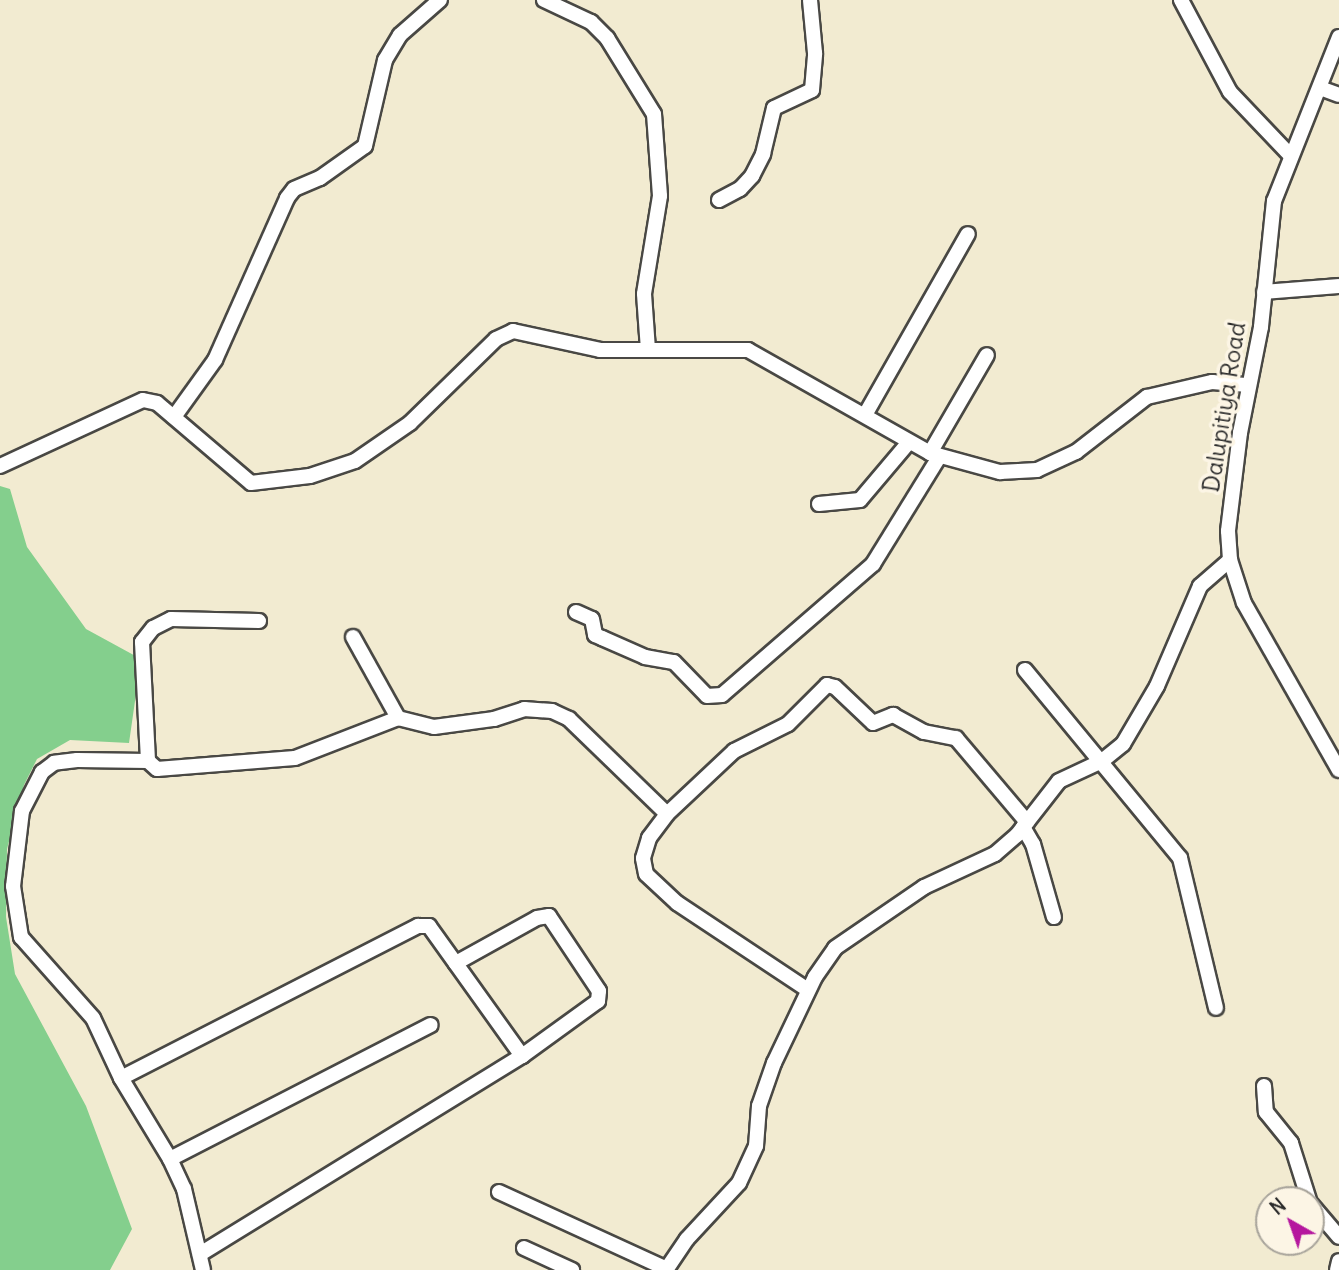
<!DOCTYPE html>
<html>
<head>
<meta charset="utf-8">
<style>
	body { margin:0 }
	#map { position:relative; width:1339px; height:1270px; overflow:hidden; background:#f2ebd1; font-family:Delius,sans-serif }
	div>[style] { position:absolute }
	.green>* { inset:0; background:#84cf8d }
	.roads { filter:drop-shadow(2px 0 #494844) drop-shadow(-2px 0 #494844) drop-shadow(0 2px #494844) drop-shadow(0 -2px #494844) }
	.minor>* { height:14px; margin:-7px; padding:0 7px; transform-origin:7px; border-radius:7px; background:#fff }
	span { translate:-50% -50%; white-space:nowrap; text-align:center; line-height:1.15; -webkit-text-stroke:7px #fcf5e5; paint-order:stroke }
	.street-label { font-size:24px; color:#2b2b2b }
	.north { position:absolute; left:1255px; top:1186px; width:70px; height:70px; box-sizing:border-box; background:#fcf5e5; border:2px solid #a8a49b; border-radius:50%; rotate:320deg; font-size:19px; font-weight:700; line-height:28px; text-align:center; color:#2b2b2b }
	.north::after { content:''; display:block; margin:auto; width:24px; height:32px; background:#b5179e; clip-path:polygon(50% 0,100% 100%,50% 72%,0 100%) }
</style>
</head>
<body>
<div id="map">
	<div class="green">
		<div style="clip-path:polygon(0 486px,10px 489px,27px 547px,86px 629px,141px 659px,129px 743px,70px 740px,37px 759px,24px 785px,7px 849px,6px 917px,15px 974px,86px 1106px,132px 1229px,110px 1270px,0 1270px)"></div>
	</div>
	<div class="roads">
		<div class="minor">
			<div style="left:544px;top:0;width:52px;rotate:25.1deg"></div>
			<div style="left:591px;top:22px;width:23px;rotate:45deg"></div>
			<div style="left:607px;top:38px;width:89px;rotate:58.3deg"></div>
			<div style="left:654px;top:114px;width:82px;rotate:85.8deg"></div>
			<div style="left:660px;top:196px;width:99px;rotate:99.3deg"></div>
			<div style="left:644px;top:294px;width:56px;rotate:85.9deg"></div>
			<div style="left:1181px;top:0;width:104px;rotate:62deg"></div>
			<div style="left:1230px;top:92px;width:87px;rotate:46.4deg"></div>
			<div style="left:1339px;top:37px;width:176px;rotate:111.6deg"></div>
			<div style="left:1274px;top:201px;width:127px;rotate:95.9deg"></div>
			<div style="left:1261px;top:327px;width:108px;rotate:101.2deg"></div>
			<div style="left:1240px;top:433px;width:99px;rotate:97deg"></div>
			<div style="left:1228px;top:531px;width:29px;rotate:86deg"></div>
			<div style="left:1230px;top:560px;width:45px;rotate:72deg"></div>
			<div style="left:1244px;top:603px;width:192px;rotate:60.4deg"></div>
			<div style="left:1320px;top:88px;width:20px;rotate:20deg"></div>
			<div style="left:719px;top:200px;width:24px;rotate:-28deg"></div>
			<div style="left:740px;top:189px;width:18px;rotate:-47deg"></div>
			<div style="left:752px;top:176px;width:25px;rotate:-63deg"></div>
			<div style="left:763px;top:154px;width:47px;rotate:-76.6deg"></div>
			<div style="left:774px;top:108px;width:42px;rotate:-25.3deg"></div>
			<div style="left:812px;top:90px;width:37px;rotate:-85deg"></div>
			<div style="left:815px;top:53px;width:53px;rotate:-95.4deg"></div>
			<div style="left:1264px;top:292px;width:75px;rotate:-4.6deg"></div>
			<div style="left:865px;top:415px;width:208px;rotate:-60.4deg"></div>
			<div style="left:174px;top:417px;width:70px;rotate:-54.3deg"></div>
			<div style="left:215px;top:360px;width:177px;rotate:-66deg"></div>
			<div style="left:287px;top:198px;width:11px;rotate:-52deg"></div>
			<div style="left:294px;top:189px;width:28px;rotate:-23deg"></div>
			<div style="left:320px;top:178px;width:55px;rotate:-35.4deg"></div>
			<div style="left:365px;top:146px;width:88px;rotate:-76.9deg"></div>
			<div style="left:385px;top:60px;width:29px;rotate:-59deg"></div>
			<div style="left:400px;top:35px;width:53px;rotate:-41.2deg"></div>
			<div style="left:930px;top:453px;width:113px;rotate:-59.8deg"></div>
			<div style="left:0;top:466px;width:157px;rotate:-24.8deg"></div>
			<div style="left:143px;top:400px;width:14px;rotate:12deg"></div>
			<div style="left:157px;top:403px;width:123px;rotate:40.4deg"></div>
			<div style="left:251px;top:483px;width:59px;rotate:-6.8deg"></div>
			<div style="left:310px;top:476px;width:47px;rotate:-18.4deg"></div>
			<div style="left:355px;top:461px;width:67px;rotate:-34.6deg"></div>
			<div style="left:410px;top:423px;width:120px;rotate:-44.3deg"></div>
			<div style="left:496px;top:339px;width:19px;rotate:-25deg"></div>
			<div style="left:513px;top:331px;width:89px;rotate:12.3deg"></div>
			<div style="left:600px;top:350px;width:148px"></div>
			<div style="left:748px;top:350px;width:209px;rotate:29.5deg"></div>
			<div style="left:930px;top:453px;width:73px;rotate:15.2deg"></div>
			<div style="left:1000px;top:472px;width:37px;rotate:-3deg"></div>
			<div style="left:1037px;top:470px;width:43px;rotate:-24.8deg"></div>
			<div style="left:1076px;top:452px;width:90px;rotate:-37.8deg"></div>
			<div style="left:1147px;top:397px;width:67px;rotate:-13deg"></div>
			<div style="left:1212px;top:382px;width:36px;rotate:5deg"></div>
			<div style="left:819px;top:504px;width:41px;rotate:-5.6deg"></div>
			<div style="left:860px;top:500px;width:76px;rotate:-49.8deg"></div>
			<div style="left:576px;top:612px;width:17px;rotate:24deg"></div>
			<div style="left:592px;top:619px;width:16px;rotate:79deg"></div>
			<div style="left:595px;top:635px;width:8px;rotate:23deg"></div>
			<div style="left:602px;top:638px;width:47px;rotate:23.8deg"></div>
			<div style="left:645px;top:657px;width:29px;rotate:10deg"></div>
			<div style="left:674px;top:662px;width:47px;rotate:45.9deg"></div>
			<div style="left:707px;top:696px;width:15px;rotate:-4deg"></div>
			<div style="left:722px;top:695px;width:200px;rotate:-40.9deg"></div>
			<div style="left:873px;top:564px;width:126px;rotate:-58.3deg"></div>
			<div style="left:259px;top:621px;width:88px;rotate:-178.7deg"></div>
			<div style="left:171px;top:619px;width:20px;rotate:153deg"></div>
			<div style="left:153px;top:628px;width:18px;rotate:128deg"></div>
			<div style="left:142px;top:642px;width:119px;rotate:87.1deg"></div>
			<div style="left:148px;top:761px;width:12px;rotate:42deg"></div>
			<div style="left:157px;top:769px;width:138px;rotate:-4.6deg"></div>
			<div style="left:295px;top:758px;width:110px;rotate:-21.2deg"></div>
			<div style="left:398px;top:718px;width:37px;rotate:14deg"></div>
			<div style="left:434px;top:727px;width:61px;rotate:-7.6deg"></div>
			<div style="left:494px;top:719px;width:32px;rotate:-18deg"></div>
			<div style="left:524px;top:709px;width:28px;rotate:4deg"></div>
			<div style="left:552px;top:711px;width:19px;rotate:25deg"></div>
			<div style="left:569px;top:719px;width:136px;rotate:44.1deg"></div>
			<div style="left:353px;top:637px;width:93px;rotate:60.9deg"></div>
			<div style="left:1025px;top:670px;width:244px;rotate:50.5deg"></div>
			<div style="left:1180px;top:858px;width:154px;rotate:76.5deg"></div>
			<div style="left:148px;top:761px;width:71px;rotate:-179.2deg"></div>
			<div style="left:77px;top:760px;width:23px;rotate:173deg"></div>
			<div style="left:54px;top:763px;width:15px;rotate:143deg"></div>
			<div style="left:42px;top:772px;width:44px;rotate:117.1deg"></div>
			<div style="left:22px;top:811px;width:76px;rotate:96.8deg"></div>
			<div style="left:13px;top:886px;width:52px;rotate:81.1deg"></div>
			<div style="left:21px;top:937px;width:108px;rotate:48.4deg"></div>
			<div style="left:93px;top:1018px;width:66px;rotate:65deg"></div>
			<div style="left:121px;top:1078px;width:95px;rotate:58.8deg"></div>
			<div style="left:170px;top:1159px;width:33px;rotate:65deg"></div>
			<div style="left:184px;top:1189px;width:83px;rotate:76.8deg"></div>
			<div style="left:1023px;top:827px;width:20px;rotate:60deg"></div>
			<div style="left:1033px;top:844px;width:76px;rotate:74deg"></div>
			<div style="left:808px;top:990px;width:157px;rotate:-146.4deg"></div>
			<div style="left:677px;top:903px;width:42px;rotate:-136.9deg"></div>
			<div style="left:646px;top:874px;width:16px;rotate:-101deg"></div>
			<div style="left:643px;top:858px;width:21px;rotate:-73deg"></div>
			<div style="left:649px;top:838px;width:30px;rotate:-53deg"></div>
			<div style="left:667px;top:814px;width:92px;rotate:-43.2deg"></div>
			<div style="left:734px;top:751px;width:60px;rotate:-26.6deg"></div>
			<div style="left:788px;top:724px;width:55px;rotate:-45deg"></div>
			<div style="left:827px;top:685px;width:8px;rotate:14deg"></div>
			<div style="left:835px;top:687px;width:52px;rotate:43.5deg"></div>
			<div style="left:873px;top:723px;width:22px;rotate:-22deg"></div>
			<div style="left:893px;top:715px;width:35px;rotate:29deg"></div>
			<div style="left:924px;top:732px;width:33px;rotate:11deg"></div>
			<div style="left:956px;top:738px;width:110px;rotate:49.8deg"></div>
			<div style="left:121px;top:1078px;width:334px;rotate:-27.1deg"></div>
			<div style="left:418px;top:926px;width:11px"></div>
			<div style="left:429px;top:926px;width:160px;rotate:54.4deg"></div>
			<div style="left:1264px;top:1086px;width:26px;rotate:86deg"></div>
			<div style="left:1266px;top:1112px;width:40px;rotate:51deg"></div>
			<div style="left:1291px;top:1143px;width:60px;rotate:72.5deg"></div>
			<div style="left:170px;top:1159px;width:293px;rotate:-27.2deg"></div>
			<div style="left:499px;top:1192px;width:185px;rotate:24.6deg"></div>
			<div style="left:1311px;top:1204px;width:43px;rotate:49.7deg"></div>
			<div style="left:524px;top:1248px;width:53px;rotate:24.6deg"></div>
			<div style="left:200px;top:1254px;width:378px;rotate:-31.6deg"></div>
			<div style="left:522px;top:1056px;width:94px;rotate:-35.9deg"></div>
			<div style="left:598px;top:1001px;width:10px;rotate:-84deg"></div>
			<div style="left:599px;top:991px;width:90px;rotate:-123.7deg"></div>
			<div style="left:549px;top:916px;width:12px;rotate:171deg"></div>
			<div style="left:537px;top:918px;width:93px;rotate:150.9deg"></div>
			<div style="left:666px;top:1270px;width:37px;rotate:-56deg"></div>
			<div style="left:687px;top:1239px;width:76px;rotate:-47.1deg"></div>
			<div style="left:739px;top:1183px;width:41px;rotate:-65.3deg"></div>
			<div style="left:756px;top:1146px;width:40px;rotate:-85.7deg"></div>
			<div style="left:759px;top:1106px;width:46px;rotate:-70.8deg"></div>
			<div style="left:774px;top:1063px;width:95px;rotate:-64.5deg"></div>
			<div style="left:815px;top:977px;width:35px;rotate:-55deg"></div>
			<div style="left:835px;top:948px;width:108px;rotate:-34.4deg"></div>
			<div style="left:924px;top:887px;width:78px;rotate:-24.9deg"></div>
			<div style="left:995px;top:854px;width:29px;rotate:-41deg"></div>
			<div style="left:1017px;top:835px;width:68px;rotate:-52.1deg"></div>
			<div style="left:1059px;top:781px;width:47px;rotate:-24.9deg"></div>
			<div style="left:1102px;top:761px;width:27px;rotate:-39deg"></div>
			<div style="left:1123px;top:744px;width:67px;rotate:-59.6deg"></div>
			<div style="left:1157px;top:686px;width:109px;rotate:-66.7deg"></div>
			<div style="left:1200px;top:586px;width:40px;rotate:-41deg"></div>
			<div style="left:1337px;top:1270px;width:9px;rotate:-77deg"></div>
		</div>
	</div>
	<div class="street-label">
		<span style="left:1224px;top:407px;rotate:-81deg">Dalupitiya Road</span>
	</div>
	<div class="north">N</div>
</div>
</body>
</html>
